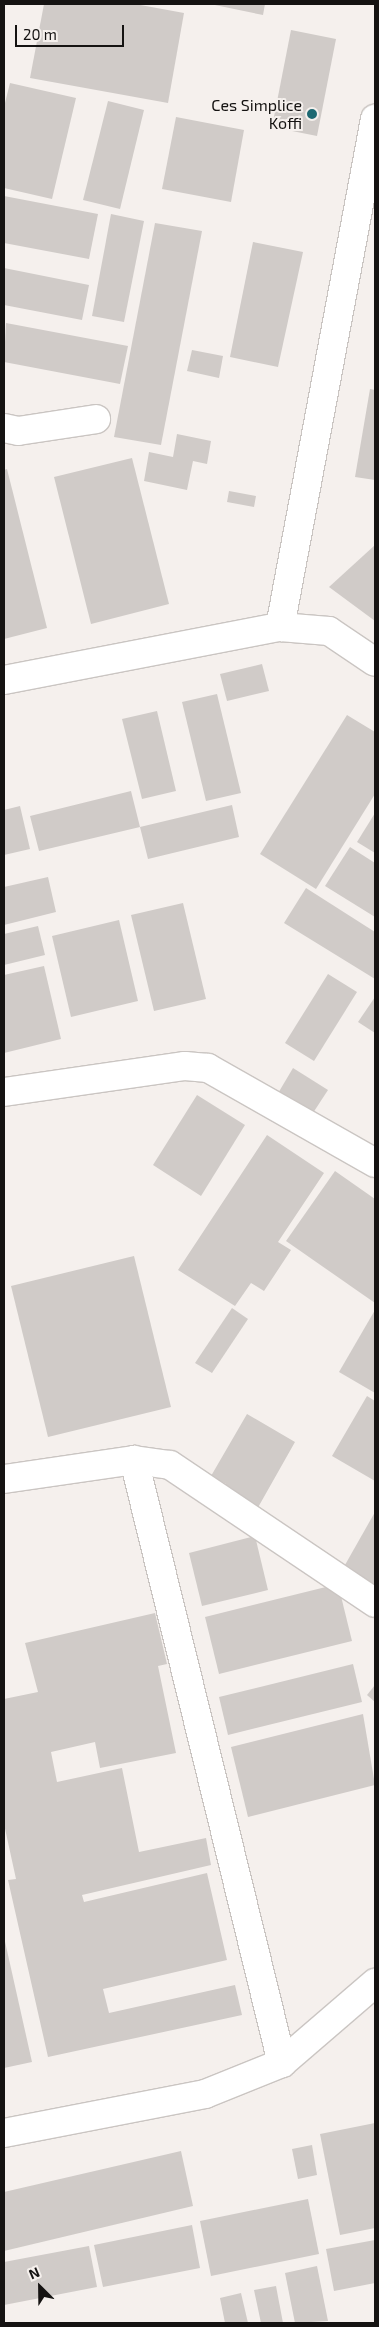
<!DOCTYPE html>
<html>
<head>
<meta charset="utf-8">
<style>
	body { margin:0 }
	#map { position:relative; width:379px; height:2327px; overflow:hidden; background:#f5f0ed; font-family:"Exo 2",sans-serif }
	div>[style] { position:absolute }
	.building>* { inset:0; background:#d0cbc8 }
	.roads { filter:drop-shadow(1px 0 #cac5c2) drop-shadow(-1px 0 #cac5c2) drop-shadow(0 1px #cac5c2) drop-shadow(0 -1px #cac5c2) }
	.minor>* { height:28px; margin:-14px; padding:0 14px; transform-origin:14px; border-radius:14px; background:#fff }
	.dots>* { width:14px; height:14px; translate:-50% -50%; box-sizing:border-box; border:2px solid #f5f0ed; border-radius:50% }
	span { translate:-50% -50%; white-space:nowrap; text-align:center; line-height:1.15; -webkit-text-stroke:4px #f5f0ed; paint-order:stroke }
	.poi-label { font-size:16px; color:#151312 }
	.right { translate:-100% -50%; text-align:right }
	.frame { position:absolute; inset:0; border:5px solid #151312; pointer-events:none }
	.north { position:absolute; left:15px; top:2262px; width:50px; height:50px; -webkit-text-stroke:4px #f5f0ed; paint-order:stroke; rotate:337deg; font-size:14px; font-weight:700; line-height:20px; text-align:center; color:#151312 }
	.north::after { content:''; display:block; margin:auto; width:18px; height:22px; background:#151312; clip-path:polygon(50% 0,100% 100%,50% 72%,0 100%) }
	.scale { position:absolute; left:15px; top:25px; width:109px; height:22px; box-sizing:border-box; border:2px solid #151312; border-top:0; padding-left:6px; font-size:15px; line-height:18px; white-space:nowrap; color:#151312; -webkit-text-stroke:4px #f5f0ed; paint-order:stroke }
</style>
</head>
<body>
<div id="map">
	<div class="building">
		<div style="clip-path:polygon(44px 4px,135px 4px,184px 13px,168px 103px,30px 78px)"></div>
		<div style="clip-path:polygon(210px 4px,265px 4px,263px 15px)"></div>
		<div style="clip-path:polygon(291px 30px,336px 39px,317px 136px,272px 127px)"></div>
		<div style="clip-path:polygon(10px 83px,76px 98px,52px 199px,4px 188px,4px 107px)"></div>
		<div style="clip-path:polygon(108px 101px,144px 110px,120px 209px,83px 200px)"></div>
		<div style="clip-path:polygon(176px 117px,244px 130px,231px 202px,162px 189px)"></div>
		<div style="clip-path:polygon(4px 196px,98px 214px,89px 259px,4px 243px)"></div>
		<div style="clip-path:polygon(111px 214px,144px 221px,124px 322px,92px 316px)"></div>
		<div style="clip-path:polygon(155px 223px,202px 231px,161px 445px,114px 437px)"></div>
		<div style="clip-path:polygon(253px 242px,303px 252px,278px 367px,230px 357px)"></div>
		<div style="clip-path:polygon(4px 268px,89px 285px,82px 320px,4px 305px)"></div>
		<div style="clip-path:polygon(6px 323px,128px 346px,120px 384px,4px 362px)"></div>
		<div style="clip-path:polygon(192px 350px,223px 356px,219px 378px,187px 371px)"></div>
		<div style="clip-path:polygon(370px 389px,375px 390px,375px 480px,355px 477px)"></div>
		<div style="clip-path:polygon(177px 434px,211px 441px,207px 464px,193px 461px,187px 490px,144px 481px,149px 452px,173px 457px)"></div>
		<div style="clip-path:polygon(132px 458px,169px 604px,91px 624px,54px 477px)"></div>
		<div style="clip-path:polygon(7px 469px,47px 628px,4px 639px,4px 470px)"></div>
		<div style="clip-path:polygon(229px 491px,256px 496px,254px 507px,227px 502px)"></div>
		<div style="clip-path:polygon(375px 545px,375px 621px,329px 587px)"></div>
		<div style="clip-path:polygon(262px 664px,269px 691px,227px 701px,220px 674px)"></div>
		<div style="clip-path:polygon(217px 694px,241px 793px,206px 801px,182px 702px)"></div>
		<div style="clip-path:polygon(157px 711px,176px 791px,142px 799px,122px 719px)"></div>
		<div style="clip-path:polygon(347px 715px,375px 732px,375px 794px,316px 889px,260px 854px)"></div>
		<div style="clip-path:polygon(131px 791px,140px 827px,232px 805px,239px 837px,148px 859px,140px 827px,39px 851px,30px 816px)"></div>
		<div style="clip-path:polygon(20px 806px,30px 849px,4px 855px,4px 810px)"></div>
		<div style="clip-path:polygon(375px 813px,375px 853px,357px 842px)"></div>
		<div style="clip-path:polygon(350px 847px,375px 863px,375px 917px,325px 886px)"></div>
		<div style="clip-path:polygon(48px 877px,56px 912px,4px 925px,4px 887px)"></div>
		<div style="clip-path:polygon(306px 888px,375px 932px,375px 979px,284px 923px)"></div>
		<div style="clip-path:polygon(183px 903px,206px 999px,154px 1011px,131px 915px)"></div>
		<div style="clip-path:polygon(119px 920px,138px 1001px,71px 1017px,52px 936px)"></div>
		<div style="clip-path:polygon(38px 926px,45px 955px,4px 965px,4px 934px)"></div>
		<div style="clip-path:polygon(44px 966px,61px 1039px,4px 1053px,4px 975px)"></div>
		<div style="clip-path:polygon(328px 974px,357px 992px,314px 1061px,285px 1043px)"></div>
		<div style="clip-path:polygon(375px 997px,375px 1033px,358px 1022px)"></div>
		<div style="clip-path:polygon(293px 1068px,328px 1090px,311px 1116px,277px 1095px)"></div>
		<div style="clip-path:polygon(197px 1095px,245px 1125px,201px 1196px,153px 1165px)"></div>
		<div style="clip-path:polygon(267px 1135px,324px 1173px,278px 1242px,291px 1250px,264px 1291px,251px 1283px,235px 1306px,178px 1270px)"></div>
		<div style="clip-path:polygon(335px 1171px,375px 1199px,375px 1303px,286px 1241px)"></div>
		<div style="clip-path:polygon(134px 1256px,171px 1407px,48px 1437px,11px 1286px)"></div>
		<div style="clip-path:polygon(232px 1308px,248px 1319px,212px 1373px,195px 1363px)"></div>
		<div style="clip-path:polygon(375px 1310px,375px 1393px,339px 1372px)"></div>
		<div style="clip-path:polygon(367px 1396px,375px 1401px,375px 1481px,332px 1456px)"></div>
		<div style="clip-path:polygon(247px 1414px,295px 1442px,256px 1511px,222px 1491px,226px 1484px,211px 1476px)"></div>
		<div style="clip-path:polygon(375px 1512px,375px 1592px,341px 1572px)"></div>
		<div style="clip-path:polygon(255px 1536px,268px 1590px,202px 1606px,189px 1553px)"></div>
		<div style="clip-path:polygon(338px 1584px,352px 1641px,219px 1674px,205px 1617px)"></div>
		<div style="clip-path:polygon(155px 1613px,167px 1664px,158px 1666px,176px 1753px,100px 1768px,95px 1742px,51px 1752px,57px 1782px,122px 1768px,139px 1852px,206px 1838px,211px 1865px,82px 1895px,84px 1902px,207px 1873px,227px 1960px,103px 1989px,109px 2013px,235px 1985px,242px 2015px,48px 2057px,8px 1880px,16px 1879px,4px 1824px,4px 1699px,38px 1692px,25px 1643px)"></div>
		<div style="clip-path:polygon(353px 1664px,362px 1702px,228px 1735px,219px 1697px)"></div>
		<div style="clip-path:polygon(375px 1685px,375px 1702px,367px 1695px)"></div>
		<div style="clip-path:polygon(363px 1714px,375px 1785px,248px 1817px,231px 1747px)"></div>
		<div style="clip-path:polygon(4px 1937px,32px 2062px,4px 2068px)"></div>
		<div style="clip-path:polygon(375px 2123px,375px 2228px,340px 2235px,320px 2134px)"></div>
		<div style="clip-path:polygon(312px 2145px,317px 2175px,298px 2179px,292px 2149px)"></div>
		<div style="clip-path:polygon(181px 2151px,193px 2206px,4px 2251px,4px 2192px)"></div>
		<div style="clip-path:polygon(308px 2199px,319px 2254px,211px 2276px,200px 2221px)"></div>
		<div style="clip-path:polygon(192px 2225px,200px 2268px,103px 2287px,94px 2245px)"></div>
		<div style="clip-path:polygon(375px 2240px,375px 2283px,334px 2291px,326px 2249px)"></div>
		<div style="clip-path:polygon(89px 2246px,97px 2287px,4px 2305px,4px 2262px)"></div>
		<div style="clip-path:polygon(317px 2266px,328px 2321px,295px 2323px,285px 2273px)"></div>
		<div style="clip-path:polygon(276px 2286px,283px 2323px,261px 2323px,254px 2290px)"></div>
		<div style="clip-path:polygon(241px 2293px,248px 2323px,225px 2323px,220px 2298px)"></div>
	</div>
	<div class="roads">
		<div class="minor">
			<div style="left:4px;top:428px;width:14px;rotate:12deg"></div>
			<div style="left:18px;top:431px;width:79px;rotate:-8.7deg"></div>
			<div style="left:280px;top:627px;width:517px;rotate:-79.41deg"></div>
			<div style="left:4px;top:680px;width:281px;rotate:-10.9deg"></div>
			<div style="left:280px;top:627px;width:49px;rotate:4.7deg"></div>
			<div style="left:329px;top:631px;width:55px;rotate:34deg"></div>
			<div style="left:4px;top:1092px;width:183px;rotate:-8.2deg"></div>
			<div style="left:185px;top:1066px;width:23px;rotate:5deg"></div>
			<div style="left:208px;top:1068px;width:192px;rotate:29.6deg"></div>
			<div style="left:134px;top:1460px;width:621px;rotate:76.21deg"></div>
			<div style="left:4px;top:1479px;width:131px;rotate:-8.3deg"></div>
			<div style="left:134px;top:1460px;width:36px;rotate:8deg"></div>
			<div style="left:170px;top:1465px;width:247px;rotate:33.9deg"></div>
			<div style="left:4px;top:2133px;width:205px;rotate:-11deg"></div>
			<div style="left:205px;top:2094px;width:83px;rotate:-21.9deg"></div>
			<div style="left:282px;top:2063px;width:123px;rotate:-40.7deg"></div>
		</div>
	</div>
	<div class="dots">
		<div style="left:312px;top:114px;background:#1e6972"></div>
	</div>
	<div class="poi-label">
		<span class="right" style="left:302px;top:114px">Ces Simplice<br>Koffi</span>
	</div>
	<div class="frame"></div>
	<div class="north">N</div>
	<div class="scale">20 m</div>
</div>
</body>
</html>
